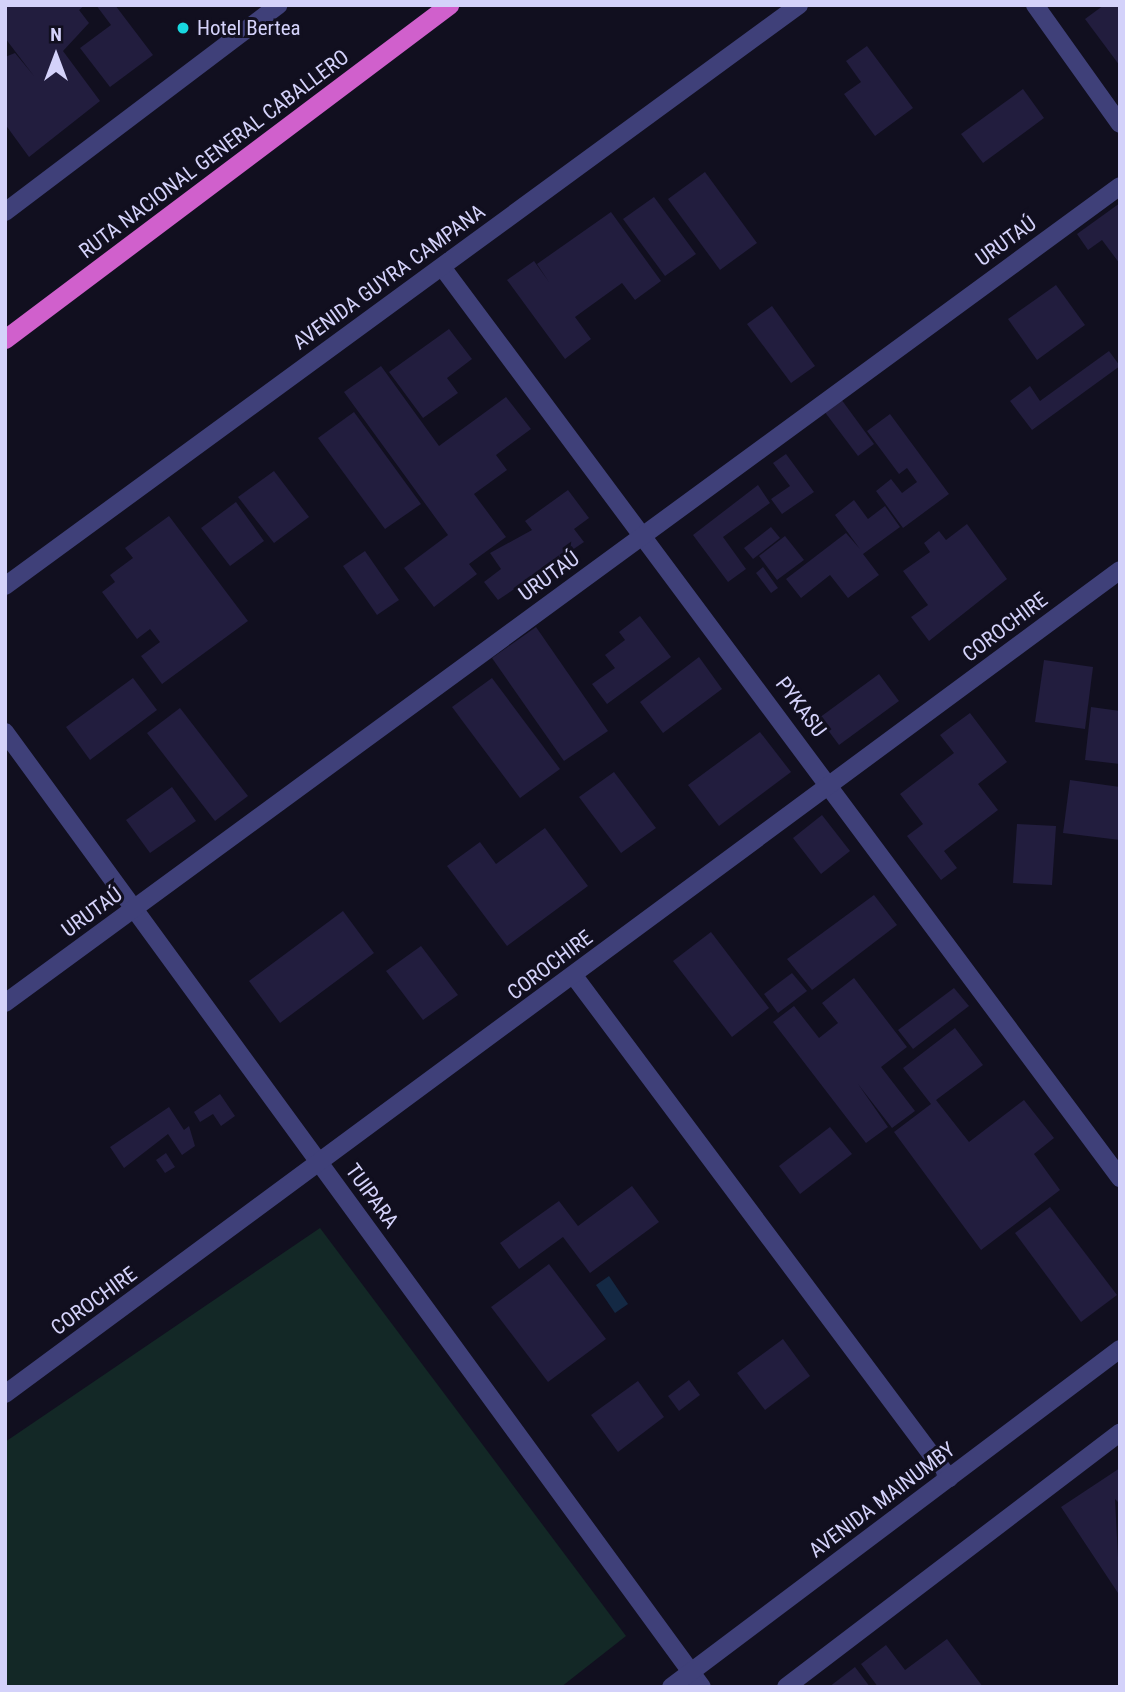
<!DOCTYPE html>
<html>
<head>
<meta charset="utf-8">
<style>
	body { margin:0 }
	#map { position:relative; width:1125px; height:1692px; overflow:hidden; background:#110f1f; font-family:"Roboto Condensed",sans-serif }
	div>[style] { position:absolute }
	.green>* { inset:0; background:#132826 }
	.water>* { inset:0; background:#142944 }
	.building>* { inset:0; background:#221d3e }
	.minor>* { height:18px; margin:-9px; padding:0 9px; transform-origin:9px; border-radius:9px; background:#3f4079 }
	.tertiary>* { height:18px; margin:-9px; padding:0 9px; transform-origin:9px; border-radius:9px; background:#3f4079 }
	.trunk>* { height:19px; margin:-9.5px; padding:0 9.5px; transform-origin:9.5px; border-radius:9.5px; background:#d060cc }
	.dots>* { width:19px; height:19px; translate:-50% -50%; box-sizing:border-box; border:4px solid #110f1f; border-radius:50% }
	span { translate:-50% -50%; white-space:nowrap; text-align:center; line-height:1.15; -webkit-text-stroke:6px #110f1f; paint-order:stroke }
	.poi-label { font-size:21px; color:#d4d2fa }
	.left { translate:0 -50%; text-align:left }
	.street-label { font-size:21px; color:#d4d2fa }
	.frame { position:absolute; inset:0; border:7px solid #d4d2fa; pointer-events:none }
	.north { position:absolute; left:21px; top:21px; width:70px; height:70px; -webkit-text-stroke:5px #110f1f; paint-order:stroke; rotate:0deg; font-size:19px; font-weight:700; line-height:28px; text-align:center; color:#d4d2fa }
	.north::after { content:''; display:block; margin:auto; width:24px; height:32px; background:#d4d2fa; clip-path:polygon(50% 0,100% 100%,50% 72%,0 100%) }
</style>
</head>
<body>
<div id="map">
	<div class="green">
		<div style="clip-path:polygon(320px 1228px,626px 1636px,561px 1687px,5px 1687px,5px 1442px)"></div>
	</div>
	<div class="water">
		<div style="clip-path:polygon(609px 1276px,628px 1304px,615px 1313px,596px 1285px)"></div>
	</div>
	<div class="building">
		<div style="clip-path:polygon(5px 5px,85px 5px,79px 10px,89px 23px,63px 51px,100px 101px,29px 157px,5px 124px,5px 57px,15px 53px,34px 76px,5px 38px)"></div>
		<div style="clip-path:polygon(96px 5px,115px 5px,153px 55px,110px 87px,80px 48px,111px 25px)"></div>
		<div style="clip-path:polygon(1104px 5px,1120px 5px,1120px 66px,1085px 19px)"></div>
		<div style="clip-path:polygon(867px 46px,913px 108px,875px 136px,844px 94px,861px 82px,846px 61px)"></div>
		<div style="clip-path:polygon(1023px 89px,1044px 118px,983px 163px,961px 134px)"></div>
		<div style="clip-path:polygon(705px 172px,757px 243px,720px 270px,668px 199px)"></div>
		<div style="clip-path:polygon(654px 197px,696px 254px,665px 276px,623px 219px)"></div>
		<div style="clip-path:polygon(1120px 203px,1120px 264px,1102px 240px,1088px 250px,1077px 234px)"></div>
		<div style="clip-path:polygon(611px 212px,661px 281px,635px 300px,622px 283px,575px 317px,591px 339px,565px 359px,507px 280px,534px 261px,549px 282px,537px 264px)"></div>
		<div style="clip-path:polygon(1056px 285px,1085px 325px,1037px 360px,1008px 319px)"></div>
		<div style="clip-path:polygon(772px 306px,815px 366px,791px 383px,747px 324px)"></div>
		<div style="clip-path:polygon(449px 329px,472px 359px,447px 378px,458px 393px,423px 418px,389px 372px)"></div>
		<div style="clip-path:polygon(1109px 351px,1120px 366px,1032px 430px,1010px 401px,1030px 386px,1040px 401px)"></div>
		<div style="clip-path:polygon(381px 366px,439px 446px,506px 397px,531px 429px,496px 455px,507px 470px,474px 494px,506px 537px,469px 564px,477px 574px,434px 607px,404px 568px,448px 535px,344px 392px)"></div>
		<div style="clip-path:polygon(841px 399px,874px 444px,858px 456px,824px 411px)"></div>
		<div style="clip-path:polygon(354px 412px,421px 504px,385px 529px,318px 438px)"></div>
		<div style="clip-path:polygon(890px 414px,949px 494px,903px 528px,876px 491px,891px 479px,902px 493px,917px 482px,907px 468px,899px 474px,867px 431px)"></div>
		<div style="clip-path:polygon(786px 454px,814px 492px,782px 514px,771px 499px,790px 486px,773px 463px)"></div>
		<div style="clip-path:polygon(274px 471px,309px 517px,274px 543px,238px 497px)"></div>
		<div style="clip-path:polygon(758px 485px,770px 503px,723px 537px,746px 569px,728px 582px,693px 535px)"></div>
		<div style="clip-path:polygon(568px 490px,589px 518px,574px 529px,584px 542px,498px 600px,484px 582px,501px 569px,490px 553px,532px 530px,525px 521px)"></div>
		<div style="clip-path:polygon(854px 500px,868px 519px,885px 506px,900px 527px,863px 554px,879px 575px,848px 598px,830px 575px,801px 598px,786px 579px,846px 533px,860px 549px,835px 515px)"></div>
		<div style="clip-path:polygon(236px 502px,264px 541px,230px 566px,201px 528px)"></div>
		<div style="clip-path:polygon(169px 516px,248px 621px,162px 684px,141px 656px,160px 642px,150px 629px,137px 639px,102px 592px,115px 582px,110px 575px,133px 558px,125px 548px)"></div>
		<div style="clip-path:polygon(967px 524px,1007px 579px,929px 641px,911px 617px,928px 605px,903px 571px,930px 552px,924px 543px,939px 531px,946px 540px)"></div>
		<div style="clip-path:polygon(771px 527px,780px 538px,753px 559px,744px 548px)"></div>
		<div style="clip-path:polygon(785px 536px,804px 560px,777px 580px,759px 556px)"></div>
		<div style="clip-path:polygon(365px 551px,399px 600px,377px 615px,343px 566px)"></div>
		<div style="clip-path:polygon(763px 567px,778px 588px,771px 593px,756px 573px)"></div>
		<div style="clip-path:polygon(640px 616px,671px 657px,607px 704px,592px 684px,615px 668px,605px 655px,625px 640px,619px 632px)"></div>
		<div style="clip-path:polygon(536px 627px,608px 731px,564px 761px,492px 658px)"></div>
		<div style="clip-path:polygon(699px 657px,722px 689px,663px 733px,640px 702px)"></div>
		<div style="clip-path:polygon(1044px 660px,1093px 667px,1085px 729px,1035px 722px)"></div>
		<div style="clip-path:polygon(879px 674px,899px 701px,839px 745px,819px 718px)"></div>
		<div style="clip-path:polygon(133px 678px,157px 710px,90px 760px,66px 727px)"></div>
		<div style="clip-path:polygon(492px 678px,560px 769px,520px 798px,452px 707px)"></div>
		<div style="clip-path:polygon(1091px 707px,1120px 711px,1120px 764px,1085px 760px)"></div>
		<div style="clip-path:polygon(180px 708px,248px 796px,215px 821px,147px 733px)"></div>
		<div style="clip-path:polygon(970px 713px,1007px 762px,978px 784px,998px 810px,944px 851px,957px 868px,941px 880px,907px 836px,923px 824px,900px 794px,954px 753px,940px 735px)"></div>
		<div style="clip-path:polygon(760px 732px,791px 772px,719px 826px,688px 785px)"></div>
		<div style="clip-path:polygon(614px 772px,656px 828px,621px 853px,579px 797px)"></div>
		<div style="clip-path:polygon(1070px 780px,1120px 787px,1120px 840px,1063px 833px)"></div>
		<div style="clip-path:polygon(172px 787px,196px 821px,150px 853px,126px 820px)"></div>
		<div style="clip-path:polygon(822px 815px,850px 851px,821px 874px,793px 838px)"></div>
		<div style="clip-path:polygon(1017px 824px,1056px 826px,1052px 885px,1013px 883px)"></div>
		<div style="clip-path:polygon(545px 828px,588px 886px,507px 946px,447px 866px,480px 842px,496px 864px)"></div>
		<div style="clip-path:polygon(874px 895px,897px 925px,812px 990px,787px 959px)"></div>
		<div style="clip-path:polygon(343px 911px,374px 953px,280px 1023px,249px 981px)"></div>
		<div style="clip-path:polygon(711px 932px,769px 1008px,732px 1037px,673px 961px)"></div>
		<div style="clip-path:polygon(421px 946px,458px 995px,423px 1020px,386px 971px)"></div>
		<div style="clip-path:polygon(792px 973px,807px 991px,778px 1013px,764px 994px)"></div>
		<div style="clip-path:polygon(854px 978px,907px 1047px,881px 1067px,915px 1111px,892px 1128px,858px 1084px,888px 1127px,866px 1143px,773px 1022px,794px 1006px,819px 1038px,838px 1023px,822px 1003px)"></div>
		<div style="clip-path:polygon(954px 988px,969px 1006px,913px 1049px,898px 1030px)"></div>
		<div style="clip-path:polygon(955px 1028px,983px 1065px,936px 1100px,969px 1142px,1024px 1100px,1054px 1138px,1034px 1154px,1060px 1190px,981px 1250px,894px 1132px,931px 1104px,903px 1068px)"></div>
		<div style="clip-path:polygon(220px 1094px,235px 1116px,221px 1126px,213px 1114px,200px 1122px,194px 1112px)"></div>
		<div style="clip-path:polygon(169px 1107px,184px 1130px,189px 1126px,195px 1146px,182px 1155px,168px 1134px,124px 1168px,110px 1147px)"></div>
		<div style="clip-path:polygon(830px 1127px,852px 1154px,800px 1194px,779px 1166px)"></div>
		<div style="clip-path:polygon(166px 1153px,175px 1167px,165px 1173px,156px 1160px)"></div>
		<div style="clip-path:polygon(632px 1186px,659px 1222px,590px 1273px,563px 1237px,519px 1269px,500px 1243px,559px 1201px,578px 1226px)"></div>
		<div style="clip-path:polygon(1050px 1207px,1117px 1295px,1081px 1322px,1015px 1233px)"></div>
		<div style="clip-path:polygon(549px 1264px,606px 1339px,548px 1382px,491px 1307px)"></div>
		<div style="clip-path:polygon(783px 1339px,810px 1376px,765px 1410px,737px 1373px)"></div>
		<div style="clip-path:polygon(689px 1380px,700px 1395px,679px 1411px,668px 1396px)"></div>
		<div style="clip-path:polygon(638px 1381px,664px 1417px,618px 1452px,591px 1415px)"></div>
		<div style="clip-path:polygon(1120px 1468px,1120px 1504px,1115px 1499px,1120px 1596px,1061px 1507px)"></div>
		<div style="clip-path:polygon(947px 1639px,983px 1687px,878px 1687px,861px 1664px,886px 1645px,905px 1670px)"></div>
		<div style="clip-path:polygon(855px 1667px,870px 1687px,829px 1687px)"></div>
	</div>
	<div class="minor">
		<div style="left:1035px;top:5px;width:146px;rotate:54.5deg"></div>
		<div style="left:442px;top:267px;width:1136px;rotate:53.34deg"></div>
		<div style="left:5px;top:732px;width:1182px;rotate:53.88deg"></div>
		<div style="left:574px;top:976px;width:627px;rotate:53.24deg"></div>
		<div style="left:5px;top:1003px;width:1382px;rotate:-36.23deg"></div>
		<div style="left:5px;top:1394px;width:1386px;rotate:-36.46deg"></div>
	</div>
	<div class="tertiary">
		<div style="left:5px;top:212px;width:343px;rotate:-37.1deg"></div>
		<div style="left:5px;top:586px;width:984px;rotate:-36.19deg"></div>
		<div style="left:671px;top:1687px;width:562px;rotate:-36.97deg"></div>
		<div style="left:786px;top:1687px;width:420px;rotate:-37.3deg"></div>
	</div>
	<div class="trunk">
		<div style="left:5px;top:339px;width:556px;rotate:-36.95deg"></div>
	</div>
	<div class="dots">
		<div style="left:183px;top:28px;background:#18d8e0"></div>
	</div>
	<div class="poi-label">
		<span class="left" style="left:197px;top:28px">Hotel Bertea</span>
	</div>
	<div class="street-label">
		<span style="left:214px;top:154px;rotate:-37deg">RUTA NACIONAL GENERAL CABALLERO</span>
		<span style="left:1006px;top:241px;rotate:-36deg">URUTAÚ</span>
		<span style="left:389px;top:277px;rotate:-36deg">AVENIDA GUYRA CAMPANA</span>
		<span style="left:549px;top:576px;rotate:-36deg">URUTAÚ</span>
		<span style="left:1005px;top:627px;rotate:-37deg">COROCHIRE</span>
		<span style="left:801px;top:707px;rotate:53deg">PYKASU</span>
		<span style="left:92px;top:912px;rotate:-36deg">URUTAÚ</span>
		<span style="left:550px;top:965px;rotate:-37deg">COROCHIRE</span>
		<span style="left:372px;top:1196px;rotate:54deg">TUIPARA</span>
		<span style="left:94px;top:1301px;rotate:-36deg">COROCHIRE</span>
		<span style="left:882px;top:1500px;rotate:-37deg">AVENIDA MAINUMBY</span>
	</div>
	<div class="frame"></div>
	<div class="north">N</div>
</div>
</body>
</html>
